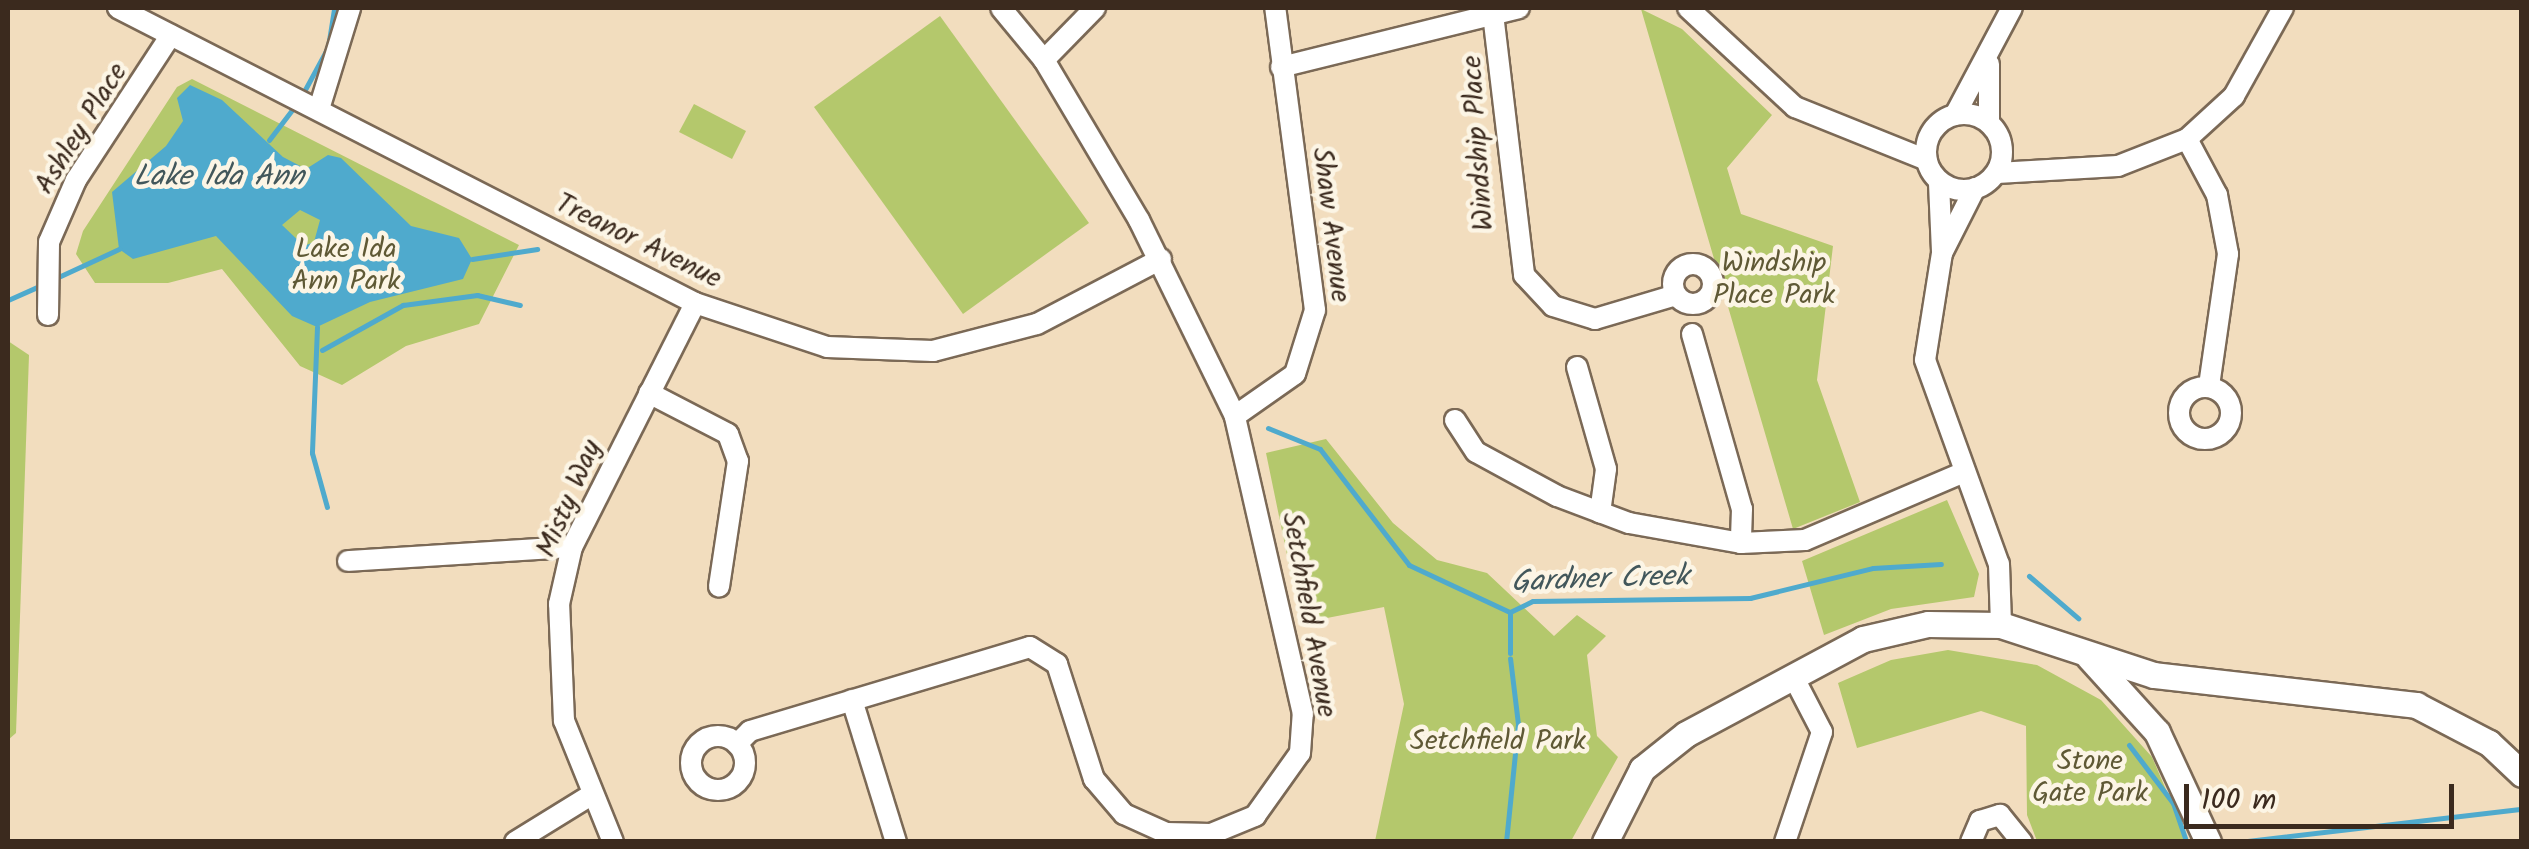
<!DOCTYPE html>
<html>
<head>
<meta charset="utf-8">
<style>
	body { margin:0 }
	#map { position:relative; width:2529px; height:849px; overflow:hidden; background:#f2ddbe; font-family:Kalam,sans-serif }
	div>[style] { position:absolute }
	.green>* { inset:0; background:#b4c86c }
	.water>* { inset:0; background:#4faacd }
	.stream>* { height:5px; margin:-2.5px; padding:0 2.5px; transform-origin:2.5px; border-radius:2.5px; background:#4faacd }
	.roads { filter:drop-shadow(2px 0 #7b6956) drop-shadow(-2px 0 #7b6956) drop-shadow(0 2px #7b6956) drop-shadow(0 -2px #7b6956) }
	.minor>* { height:20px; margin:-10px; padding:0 10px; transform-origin:10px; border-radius:10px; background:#fff }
	.minor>.ring { margin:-10px; padding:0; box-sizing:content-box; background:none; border:20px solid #fff; border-radius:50% }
	.tertiary>* { height:25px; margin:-12.5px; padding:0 12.5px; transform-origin:12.5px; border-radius:12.5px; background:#fff }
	span { translate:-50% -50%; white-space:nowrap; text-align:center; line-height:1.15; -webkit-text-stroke:9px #fcf5e5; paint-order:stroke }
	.street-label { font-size:28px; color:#3b2a1e }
	.park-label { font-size:28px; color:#5f5935 }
	.water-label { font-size:30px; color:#42575b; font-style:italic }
	.frame { position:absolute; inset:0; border:10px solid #3b2a1e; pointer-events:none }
	.scale { position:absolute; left:2184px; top:784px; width:270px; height:45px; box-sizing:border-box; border:5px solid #3b2a1e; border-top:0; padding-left:12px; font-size:30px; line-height:35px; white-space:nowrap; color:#3b2a1e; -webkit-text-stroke:8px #fcf5e5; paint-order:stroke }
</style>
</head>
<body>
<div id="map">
	<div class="green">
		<div style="clip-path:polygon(1641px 9px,1682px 29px,1772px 115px,1727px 168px,1741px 214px,1833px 246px,1817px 380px,1860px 502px,1793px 529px)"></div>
		<div style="clip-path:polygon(940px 16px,1089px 223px,963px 314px,814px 107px)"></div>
		<div style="clip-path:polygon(192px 79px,519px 245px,479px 324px,406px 346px,342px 385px,300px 366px,222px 269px,168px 283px,95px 283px,76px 254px,83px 231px,177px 87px)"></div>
		<div style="clip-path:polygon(694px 104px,746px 131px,732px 159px,679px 132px)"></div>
		<div style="clip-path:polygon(8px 341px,29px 355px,16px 733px,8px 740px)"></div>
		<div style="clip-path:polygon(1326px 439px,1393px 523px,1437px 560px,1487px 573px,1554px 636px,1577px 615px,1606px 636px,1587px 655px,1597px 736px,1618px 757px,1571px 841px,1375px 841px,1404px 704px,1384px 607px,1301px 623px,1266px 453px)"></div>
		<div style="clip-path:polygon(1947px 500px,1979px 574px,1974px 597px,1891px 609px,1824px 635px,1802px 561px)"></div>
		<div style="clip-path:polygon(1948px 650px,2037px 665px,2101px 700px,2152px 757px,2188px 841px,2037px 841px,2027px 815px,2026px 726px,1981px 711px,1857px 748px,1838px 683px,1891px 660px)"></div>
	</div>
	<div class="water">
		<div style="clip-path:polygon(evenodd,190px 85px,222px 100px,283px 157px,306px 169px,328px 155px,341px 158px,411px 226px,459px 238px,472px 259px,463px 279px,370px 302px,317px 327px,292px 316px,216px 236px,133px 259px,119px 249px,112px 192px,166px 146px,183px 121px,177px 98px,190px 85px,300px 210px,320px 220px,314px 242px,304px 246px,282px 225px,300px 210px)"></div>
	</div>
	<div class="stream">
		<div style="left:301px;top:97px;width:57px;rotate:-61.6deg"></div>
		<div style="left:328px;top:47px;width:39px;rotate:-81deg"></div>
		<div style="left:269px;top:140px;width:43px;rotate:-52.6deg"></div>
		<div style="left:472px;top:259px;width:66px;rotate:-8.7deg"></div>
		<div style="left:54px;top:279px;width:72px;rotate:-24.8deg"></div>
		<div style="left:8px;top:300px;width:39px;rotate:-24deg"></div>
		<div style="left:317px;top:327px;width:126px;rotate:92.3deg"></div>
		<div style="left:312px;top:453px;width:56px;rotate:74.5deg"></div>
		<div style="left:322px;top:350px;width:93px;rotate:-29.1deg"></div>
		<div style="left:403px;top:305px;width:75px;rotate:-7.7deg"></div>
		<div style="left:477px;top:295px;width:44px;rotate:13.1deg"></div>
		<div style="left:1268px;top:428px;width:56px;rotate:22deg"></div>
		<div style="left:1320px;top:449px;width:146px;rotate:52.5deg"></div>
		<div style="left:1409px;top:565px;width:111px;rotate:25deg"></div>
		<div style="left:1510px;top:612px;width:25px;rotate:-26deg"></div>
		<div style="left:1533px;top:601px;width:217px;rotate:-0.8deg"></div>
		<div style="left:1750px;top:598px;width:127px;rotate:-13.7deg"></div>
		<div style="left:1873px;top:568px;width:68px;rotate:-3.4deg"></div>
		<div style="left:2029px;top:576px;width:65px;rotate:40.6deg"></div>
		<div style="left:1510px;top:612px;width:41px;rotate:90deg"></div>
		<div style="left:2129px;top:745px;width:73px;rotate:52.8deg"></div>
		<div style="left:2173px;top:803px;width:37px;rotate:71deg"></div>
		<div style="left:1506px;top:842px;width:119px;rotate:-84.2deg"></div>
		<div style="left:1518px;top:724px;width:66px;rotate:-96.9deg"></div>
		<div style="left:2239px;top:842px;width:285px;rotate:-6.7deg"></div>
	</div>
	<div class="roads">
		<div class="minor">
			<div style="left:118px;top:8px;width:648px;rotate:27.08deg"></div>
			<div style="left:695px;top:303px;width:139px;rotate:18.4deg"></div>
			<div style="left:827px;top:347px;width:106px;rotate:2.2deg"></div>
			<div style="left:933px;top:351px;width:107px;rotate:-14.6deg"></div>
			<div style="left:1037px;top:324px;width:140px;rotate:-27.7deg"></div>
			<div style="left:1688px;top:8px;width:146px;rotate:42.8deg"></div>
			<div style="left:1795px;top:107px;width:142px;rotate:21.9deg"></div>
			<div style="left:1493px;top:14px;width:263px;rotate:83.2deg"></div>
			<div style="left:1524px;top:275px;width:42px;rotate:46.9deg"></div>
			<div style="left:1553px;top:306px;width:44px;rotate:17.2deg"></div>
			<div style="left:1595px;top:319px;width:84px;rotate:-16.5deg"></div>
			<div style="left:1044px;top:60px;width:73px;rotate:-45.6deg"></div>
			<div style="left:1281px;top:67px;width:245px;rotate:-13.9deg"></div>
			<div style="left:319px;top:109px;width:106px;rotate:-72.9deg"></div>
			<div class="ring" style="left:1926px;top:114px;width:56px;height:56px"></div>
			<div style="left:1955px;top:115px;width:121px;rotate:-62deg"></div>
			<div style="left:1989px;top:122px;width:58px;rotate:-90deg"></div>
			<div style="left:2187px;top:139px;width:64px;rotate:61.8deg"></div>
			<div style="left:2217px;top:195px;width:60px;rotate:79.4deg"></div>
			<div style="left:2228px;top:254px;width:133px;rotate:98.2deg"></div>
			<div style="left:1997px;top:173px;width:121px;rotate:-3.3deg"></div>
			<div style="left:2118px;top:166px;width:74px;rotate:-21.4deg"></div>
			<div style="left:2187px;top:139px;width:64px;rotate:-42.5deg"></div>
			<div style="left:2234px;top:96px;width:101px;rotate:-60.9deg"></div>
			<div style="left:1939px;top:183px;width:70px;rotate:87.5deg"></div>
			<div style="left:1975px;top:188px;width:73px;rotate:116.9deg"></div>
			<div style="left:1942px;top:253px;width:108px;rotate:99deg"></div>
			<div style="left:1925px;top:360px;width:217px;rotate:70.1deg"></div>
			<div style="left:1999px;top:564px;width:61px;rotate:88.1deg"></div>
			<div class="ring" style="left:1673px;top:264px;width:20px;height:20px"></div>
			<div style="left:48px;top:315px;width:73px;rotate:-89.2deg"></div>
			<div style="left:49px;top:242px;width:68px;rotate:-66.5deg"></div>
			<div style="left:76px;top:180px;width:173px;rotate:-56.8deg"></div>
			<div style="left:1692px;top:334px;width:182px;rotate:74.1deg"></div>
			<div style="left:1742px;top:509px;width:34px;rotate:92deg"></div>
			<div style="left:1577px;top:367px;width:106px;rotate:74.1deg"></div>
			<div style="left:1606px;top:469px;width:44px;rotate:97.8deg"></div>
			<div class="ring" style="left:2179px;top:387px;width:32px;height:32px"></div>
			<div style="left:649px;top:393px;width:89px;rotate:27.4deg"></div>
			<div style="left:728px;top:434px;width:29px;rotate:70deg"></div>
			<div style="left:738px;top:461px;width:127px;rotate:98.6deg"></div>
			<div style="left:1235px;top:416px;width:73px;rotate:-35deg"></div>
			<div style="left:1295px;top:374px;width:67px;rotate:-72.6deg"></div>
			<div style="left:1315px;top:310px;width:305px;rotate:-97.5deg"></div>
			<div style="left:1455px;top:420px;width:38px;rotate:57deg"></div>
			<div style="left:1476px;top:452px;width:92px;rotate:28.5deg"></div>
			<div style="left:1557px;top:496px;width:77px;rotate:20.6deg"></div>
			<div style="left:1629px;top:523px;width:114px;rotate:10.1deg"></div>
			<div style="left:1741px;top:543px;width:64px;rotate:-2.7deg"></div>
			<div style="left:1805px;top:540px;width:171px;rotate:-23.1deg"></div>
			<div style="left:348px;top:561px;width:224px;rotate:-3.6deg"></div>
			<div style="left:852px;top:700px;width:149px;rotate:72.8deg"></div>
			<div class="ring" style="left:691px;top:736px;width:34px;height:34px"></div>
			<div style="left:737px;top:744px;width:18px;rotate:-45deg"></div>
			<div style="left:750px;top:731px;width:292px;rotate:-16.7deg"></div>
			<div style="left:1030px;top:647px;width:32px;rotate:32deg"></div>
			<div style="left:1057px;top:664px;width:121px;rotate:72.2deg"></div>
			<div style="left:1094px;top:779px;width:46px;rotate:49.4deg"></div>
			<div style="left:1124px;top:814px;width:46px;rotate:24.3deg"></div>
			<div style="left:1166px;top:833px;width:45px;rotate:1.3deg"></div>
			<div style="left:1211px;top:834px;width:48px;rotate:-22.2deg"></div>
			<div style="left:1255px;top:816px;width:77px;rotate:-54.5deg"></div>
			<div style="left:1300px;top:753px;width:39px;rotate:-86deg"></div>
			<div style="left:1303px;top:714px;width:306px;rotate:-102.9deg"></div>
			<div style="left:1235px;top:416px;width:218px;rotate:-116.1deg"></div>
			<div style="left:1139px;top:220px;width:186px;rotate:-120.7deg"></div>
			<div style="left:1044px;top:60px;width:67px;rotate:-129.6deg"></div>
			<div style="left:515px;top:842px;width:89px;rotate:-31.7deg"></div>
			<div style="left:613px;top:842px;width:131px;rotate:-112deg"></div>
			<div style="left:564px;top:721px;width:117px;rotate:-92.4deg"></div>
			<div style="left:559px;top:604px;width:58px;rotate:-77.2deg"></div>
			<div style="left:572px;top:547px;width:273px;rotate:-63.2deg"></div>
			<div style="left:1785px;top:842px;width:116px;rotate:-71.4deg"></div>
			<div style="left:1822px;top:732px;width:63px;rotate:-117.4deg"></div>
			<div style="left:1971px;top:842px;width:23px;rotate:-67deg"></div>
			<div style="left:1980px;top:821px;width:21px;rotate:-17deg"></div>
			<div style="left:2000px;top:815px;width:35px;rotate:51deg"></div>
		</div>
		<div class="tertiary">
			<div style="left:2089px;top:657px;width:101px;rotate:47.8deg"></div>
			<div style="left:2157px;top:732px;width:121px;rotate:65.1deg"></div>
			<div style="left:1605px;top:842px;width:82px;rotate:-63.1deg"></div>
			<div style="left:1642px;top:769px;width:56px;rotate:-38.5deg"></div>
			<div style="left:1686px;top:734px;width:201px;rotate:-28.2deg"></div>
			<div style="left:1863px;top:639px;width:67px;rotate:-13deg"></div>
			<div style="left:1928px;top:624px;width:73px;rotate:0.8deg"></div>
			<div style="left:2001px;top:625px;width:161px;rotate:18.1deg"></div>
			<div style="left:2154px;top:675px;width:264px;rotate:6.5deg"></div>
			<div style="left:2416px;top:705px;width:82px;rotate:27.5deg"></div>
			<div style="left:2489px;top:743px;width:45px;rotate:43.2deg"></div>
		</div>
	</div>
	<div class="street-label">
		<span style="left:82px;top:129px;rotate:-58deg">Ashley Place</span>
		<span style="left:1479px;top:143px;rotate:-94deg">Windship Place</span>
		<span style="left:1330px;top:225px;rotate:83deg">Shaw Avenue</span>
		<span style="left:638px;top:242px;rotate:26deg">Treanor Avenue</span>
		<span style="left:570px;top:499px;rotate:-67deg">Misty Way</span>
		<span style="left:1308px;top:615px;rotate:80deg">Setchfield Avenue</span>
	</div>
	<div class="park-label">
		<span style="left:346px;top:266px">Lake Ida<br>Ann Park</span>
		<span style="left:1774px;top:280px">Windship<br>Place Park</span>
		<span style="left:1498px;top:742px">Setchfield Park</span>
		<span style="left:2090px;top:778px">Stone<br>Gate Park</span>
	</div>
	<div class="water-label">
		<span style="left:219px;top:177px">Lake Ida Ann</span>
		<span style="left:1600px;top:580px;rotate:-2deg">Gardner Creek</span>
	</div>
	<div class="frame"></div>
	<div class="scale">100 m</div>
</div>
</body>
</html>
